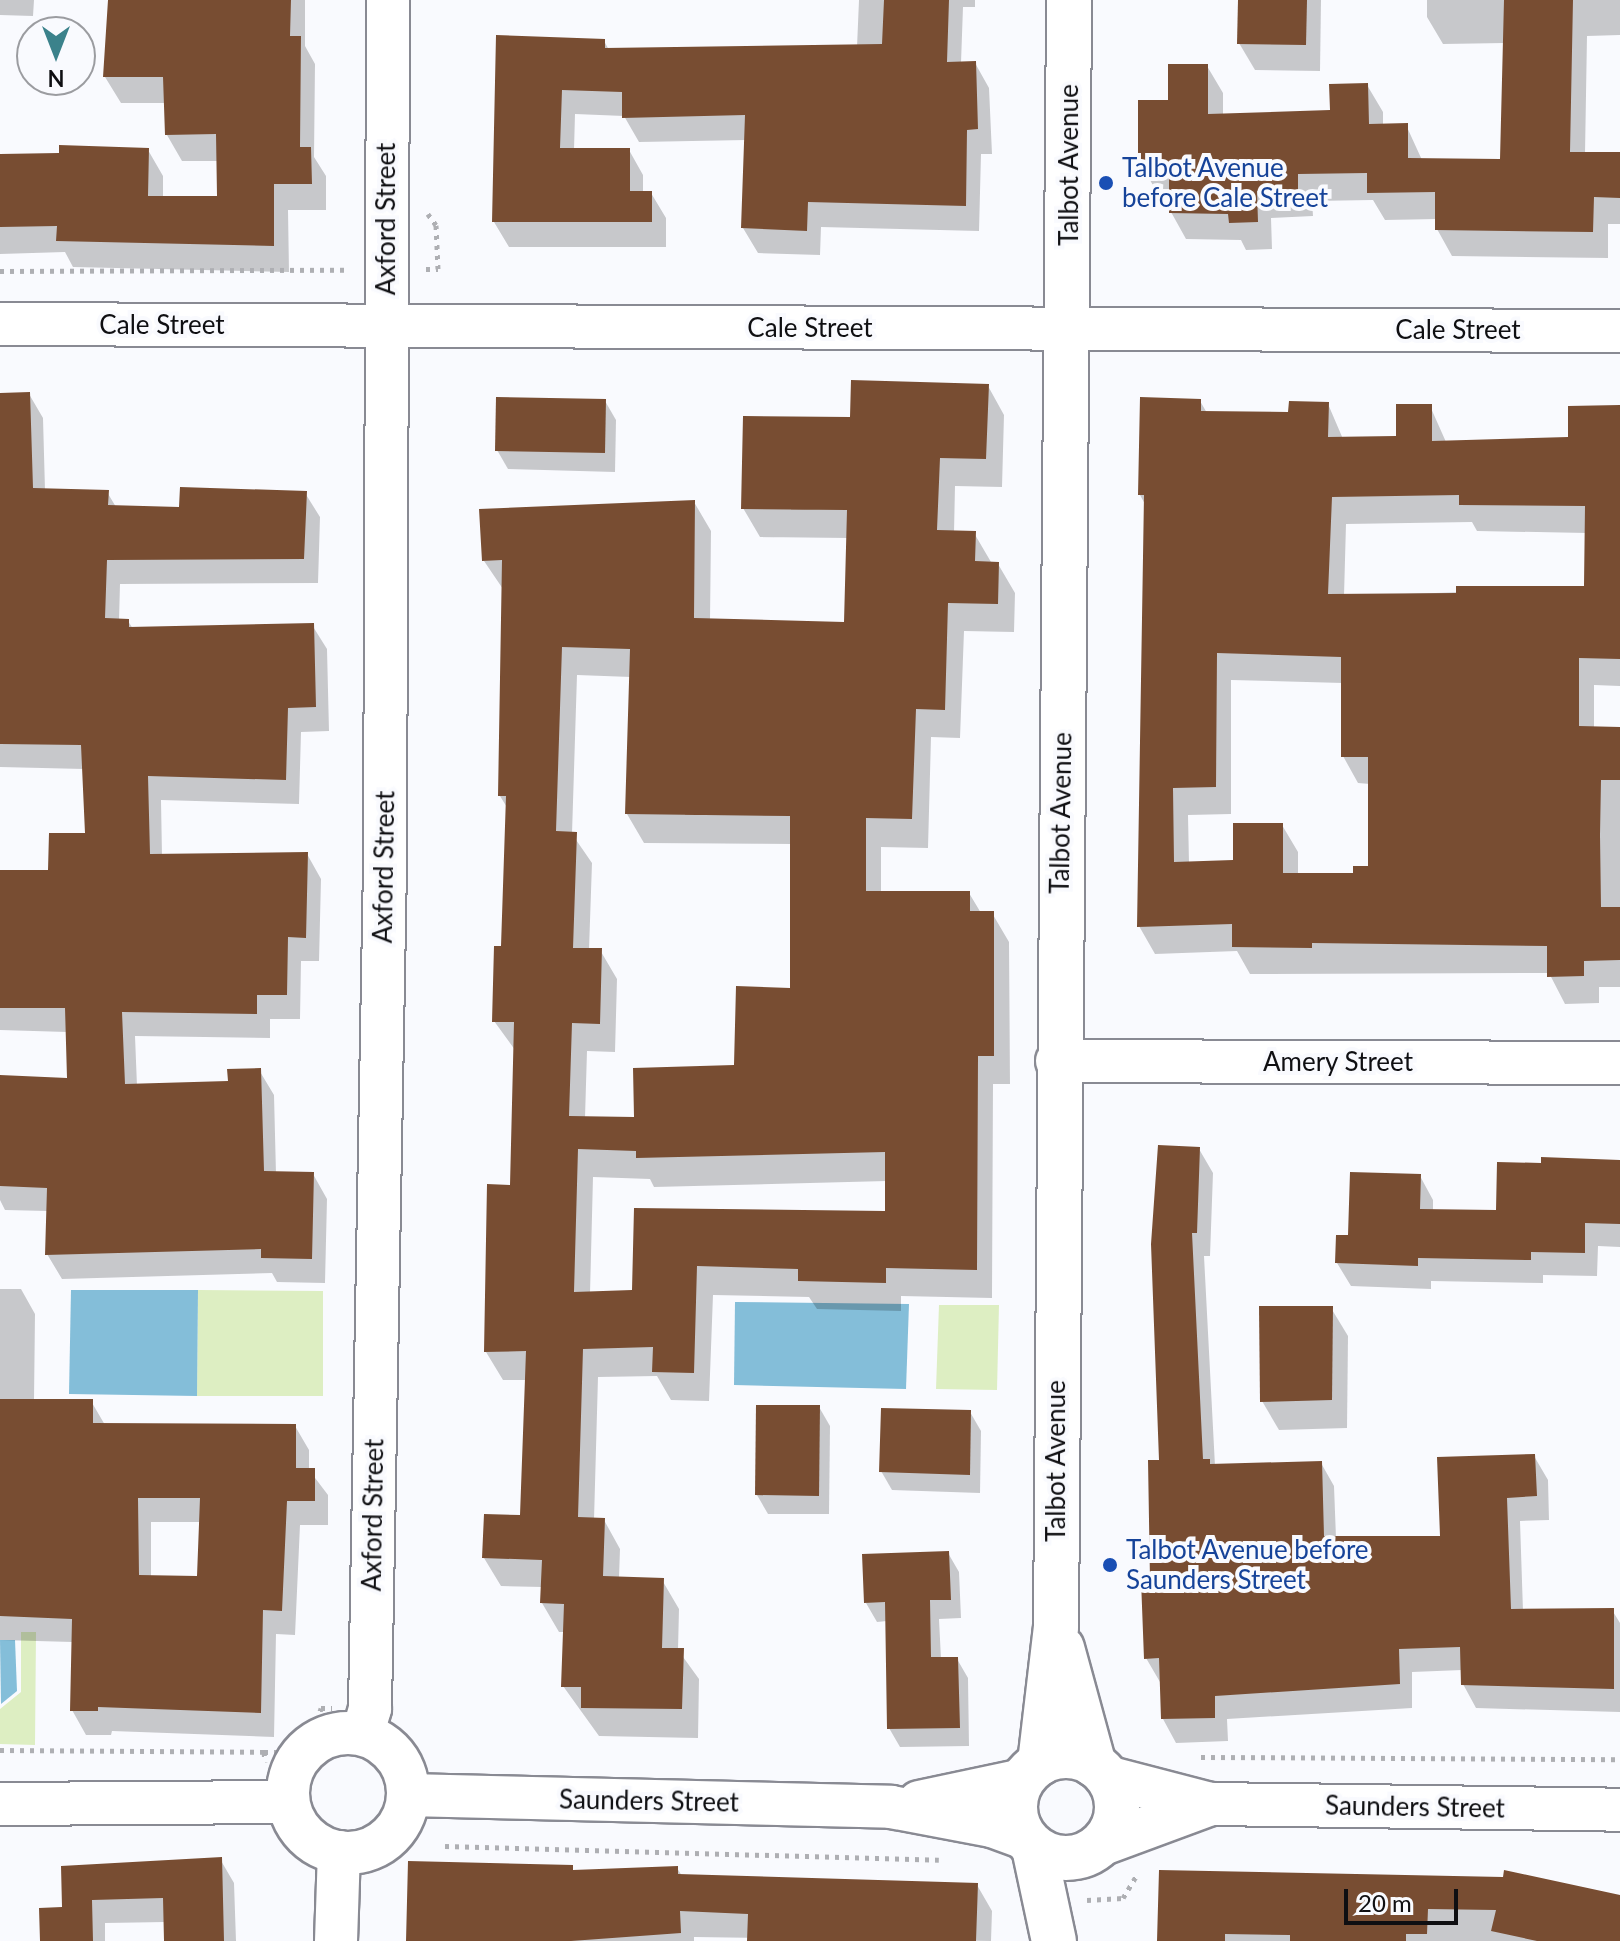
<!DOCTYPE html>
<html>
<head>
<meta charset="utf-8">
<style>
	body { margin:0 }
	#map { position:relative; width:1620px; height:1941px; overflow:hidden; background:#f9fafe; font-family:Lato,sans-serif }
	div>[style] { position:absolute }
	.green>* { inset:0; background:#ddeec2 }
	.water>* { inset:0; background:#84bed9 }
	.shadow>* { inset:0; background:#0003 }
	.building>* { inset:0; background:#784d32 }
	.path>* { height:5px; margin-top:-2.5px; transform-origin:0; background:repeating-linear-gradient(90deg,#aeafb3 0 4px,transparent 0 10px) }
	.roads { filter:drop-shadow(2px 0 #898a93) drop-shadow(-2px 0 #898a93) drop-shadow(0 2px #898a93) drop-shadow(0 -2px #898a93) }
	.minor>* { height:42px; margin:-21px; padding:0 21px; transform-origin:21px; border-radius:21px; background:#fff }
	.minor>.ring { margin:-21px; padding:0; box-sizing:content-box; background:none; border:42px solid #fff; border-radius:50% }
	.tertiary>* { height:44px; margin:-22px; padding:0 22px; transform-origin:22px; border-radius:22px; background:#fff }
	.tertiary>.ring { margin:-22px; padding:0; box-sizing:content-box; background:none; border:44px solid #fff; border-radius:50% }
	.dots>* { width:22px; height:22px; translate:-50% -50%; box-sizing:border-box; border:4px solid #f9fafe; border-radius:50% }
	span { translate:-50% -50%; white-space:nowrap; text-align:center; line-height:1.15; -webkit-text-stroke:8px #f9fafe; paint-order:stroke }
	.street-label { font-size:26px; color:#0f0f12 }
	.transit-label { font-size:26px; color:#164399 }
	.left { translate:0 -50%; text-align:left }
	.north { position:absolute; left:16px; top:16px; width:80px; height:80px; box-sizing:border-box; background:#f9fafe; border:2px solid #9b9ca0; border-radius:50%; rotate:180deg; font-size:22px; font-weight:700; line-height:32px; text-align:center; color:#0f0f12 }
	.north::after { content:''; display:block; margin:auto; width:28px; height:36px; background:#3b828b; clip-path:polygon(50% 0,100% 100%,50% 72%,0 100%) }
	.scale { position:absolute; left:1344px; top:1889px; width:114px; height:36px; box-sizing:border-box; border:4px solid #0f0f12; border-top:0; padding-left:10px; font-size:24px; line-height:28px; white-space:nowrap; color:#0f0f12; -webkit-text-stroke:6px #f9fafe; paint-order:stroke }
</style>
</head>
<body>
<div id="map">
	<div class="green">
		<div style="clip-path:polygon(198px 1290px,323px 1291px,323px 1396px,197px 1396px)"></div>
		<div style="clip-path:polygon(939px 1305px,999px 1305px,997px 1390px,936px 1389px)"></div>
		<div style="clip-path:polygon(21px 1632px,36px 1632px,35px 1745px,0 1744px,0 1709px,21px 1692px)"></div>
	</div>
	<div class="water">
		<div style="clip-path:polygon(71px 1290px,198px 1290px,197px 1396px,69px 1394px)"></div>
		<div style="clip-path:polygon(735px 1302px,909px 1304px,906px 1389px,734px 1385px)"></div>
		<div style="clip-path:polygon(0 1640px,15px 1640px,17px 1691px,1px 1704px)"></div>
	</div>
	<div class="shadow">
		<div style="clip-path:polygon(0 0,34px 0,33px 16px,0 15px)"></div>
		<div style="clip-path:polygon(109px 0,305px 0,305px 46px,315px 64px,314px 157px,326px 176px,326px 210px,288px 210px,289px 272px,73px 267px,65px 252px,0 254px,0 156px,148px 150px,163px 176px,163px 198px,219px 198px,218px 161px,182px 161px,167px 135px,166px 103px,121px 103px,105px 77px)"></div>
		<div style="clip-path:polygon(859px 0,975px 0,975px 7px,963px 7px,961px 63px,975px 63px,989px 88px,992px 154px,981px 154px,979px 231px,821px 227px,820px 255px,758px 253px,743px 228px,746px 140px,639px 142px,624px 116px,575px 114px,574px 150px,629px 150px,643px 175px,643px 193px,651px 193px,666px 218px,666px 247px,509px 247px,494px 222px,498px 37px,604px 41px,609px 50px,857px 47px)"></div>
		<div style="clip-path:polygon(1240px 0,1321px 0,1320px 71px,1255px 70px,1239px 43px)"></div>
		<div style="clip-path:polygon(1427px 0,1620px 0,1620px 35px,1587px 36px,1585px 154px,1620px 154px,1620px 224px,1608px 224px,1608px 258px,1452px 256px,1437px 229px,1437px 219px,1385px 220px,1373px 200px,1312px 201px,1313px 216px,1271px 218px,1272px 249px,1246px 250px,1241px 240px,1186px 239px,1171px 212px,1171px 189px,1155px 189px,1140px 162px,1170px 102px,1207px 66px,1223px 93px,1223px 116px,1332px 112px,1367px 85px,1383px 112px,1383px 125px,1406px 125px,1422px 160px,1502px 161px,1505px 43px,1443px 44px,1427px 17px)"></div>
		<div style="clip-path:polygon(evenodd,988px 386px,1004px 415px,1002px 487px,955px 486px,954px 533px,974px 533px,991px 562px,998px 564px,1015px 593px,1014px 632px,964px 631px,960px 738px,931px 737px,928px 848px,881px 847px,881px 893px,969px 893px,981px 913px,992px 913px,1009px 942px,1010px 1084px,993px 1084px,992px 1298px,901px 1296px,901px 1311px,817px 1309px,809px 1297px,713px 1295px,709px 1401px,671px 1400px,657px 1376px,598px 1377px,594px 1520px,604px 1520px,620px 1549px,619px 1578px,662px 1580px,679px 1609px,678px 1650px,699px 1679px,698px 1738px,599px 1736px,563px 1686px,565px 1632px,559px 1632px,542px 1603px,542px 1587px,501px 1586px,484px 1558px,522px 1517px,527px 1380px,503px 1380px,486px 1352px,512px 1187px,515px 1050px,494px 1021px,503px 948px,508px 809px,500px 796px,503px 589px,484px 561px,694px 502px,711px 531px,710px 621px,846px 624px,848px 538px,760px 537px,743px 508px,852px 419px,988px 386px,577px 675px,631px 677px,627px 814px,644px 843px,792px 844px,792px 990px,736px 1067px,636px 1119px,585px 1118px,587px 1051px,615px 1052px,617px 979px,600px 950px,589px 950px,592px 863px,572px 834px,577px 675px,988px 386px,593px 1177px,650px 1179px,654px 1187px,887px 1181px,887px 1213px,636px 1210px,634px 1292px,590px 1294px,593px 1177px)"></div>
		<div style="clip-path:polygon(0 394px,29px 394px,43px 418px,45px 490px,107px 492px,116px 507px,181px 509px,305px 493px,320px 517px,318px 583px,120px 584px,119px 621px,128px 621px,133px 629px,312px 625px,327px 649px,329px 731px,301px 732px,299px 804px,161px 800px,162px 856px,307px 854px,321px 879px,319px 961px,301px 961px,300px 1019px,270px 1019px,270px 1038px,135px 1036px,137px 1086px,230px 1083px,259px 1070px,274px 1095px,276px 1174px,313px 1174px,327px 1199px,325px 1283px,277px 1282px,272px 1273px,62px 1279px,47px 1254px,48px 1211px,5px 1210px,0 1200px,0 1079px,69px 1080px,67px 1032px,0 1030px,0 872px,50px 872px,87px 835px,84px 769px,0 767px)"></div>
		<div style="clip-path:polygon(605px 401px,616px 420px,615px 472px,508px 469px,497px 450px)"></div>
		<div style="clip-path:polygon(evenodd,1200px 401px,1207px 413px,1290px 414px,1328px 404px,1343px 439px,1398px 438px,1430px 406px,1446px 442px,1570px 439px,1620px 409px,1620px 686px,1594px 685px,1594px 729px,1620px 729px,1620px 987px,1599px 987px,1599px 1003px,1565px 1004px,1549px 973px,1250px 974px,1237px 951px,1155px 954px,1139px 926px,1146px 506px,1140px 495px,1200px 401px,1472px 522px,1477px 531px,1587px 533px,1586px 588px,1344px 596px,1346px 524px,1472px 522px,1200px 401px,1231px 680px,1343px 683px,1343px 756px,1358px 783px,1370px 784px,1370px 868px,1355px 875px,1298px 875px,1298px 852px,1282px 825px,1235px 862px,1189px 863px,1188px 815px,1231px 814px,1231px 680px)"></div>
		<div style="clip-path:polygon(1199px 1149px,1213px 1173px,1210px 1256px,1204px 1256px,1215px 1466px,1321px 1463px,1334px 1486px,1336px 1538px,1442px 1538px,1534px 1456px,1548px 1480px,1549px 1520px,1520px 1521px,1523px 1611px,1612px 1610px,1620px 1623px,1620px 1712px,1476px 1708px,1463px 1684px,1462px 1670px,1412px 1672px,1412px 1708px,1227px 1719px,1228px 1741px,1176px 1743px,1163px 1719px,1160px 1682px,1146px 1658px,1161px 1462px)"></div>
		<div style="clip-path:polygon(1620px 1162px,1620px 1247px,1598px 1246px,1597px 1276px,1543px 1275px,1543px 1283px,1431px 1281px,1431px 1289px,1351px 1286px,1337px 1263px,1350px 1237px,1420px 1176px,1433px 1200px,1433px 1211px,1498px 1212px)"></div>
		<div style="clip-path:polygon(evenodd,0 1289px,21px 1289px,35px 1314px,34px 1401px,91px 1401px,105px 1425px,295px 1426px,309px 1450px,309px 1470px,328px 1495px,328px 1525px,300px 1525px,295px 1635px,276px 1634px,274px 1737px,112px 1731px,111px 1735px,86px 1735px,72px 1710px,73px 1642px,0 1640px,0 1289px,151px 1522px,201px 1522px,199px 1578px,151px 1577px,151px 1522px)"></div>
		<div style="clip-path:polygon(1331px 1308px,1348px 1336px,1347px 1428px,1279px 1430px,1262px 1401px)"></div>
		<div style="clip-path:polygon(819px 1407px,830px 1426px,829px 1514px,768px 1514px,757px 1495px)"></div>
		<div style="clip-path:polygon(970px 1412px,981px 1431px,980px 1493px,892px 1490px,881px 1471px)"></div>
		<div style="clip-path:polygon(948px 1553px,959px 1572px,961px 1618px,939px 1619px,941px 1659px,957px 1659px,968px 1678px,969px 1746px,900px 1747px,889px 1728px,887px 1621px,877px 1622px,866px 1603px)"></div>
		<div style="clip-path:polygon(220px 1859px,234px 1883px,236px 1941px,166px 1941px,166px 1922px,105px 1923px,105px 1941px,42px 1941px,64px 1909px,63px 1868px)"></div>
		<div style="clip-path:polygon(571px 1867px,574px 1872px,677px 1868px,682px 1876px,977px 1885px,992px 1911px,991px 1941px,694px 1937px,694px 1941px,408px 1941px)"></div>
		<div style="clip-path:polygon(1161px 1872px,1620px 1897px,1620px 1941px,1159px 1941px)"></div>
	</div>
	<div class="building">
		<div style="clip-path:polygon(108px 0,291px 0,290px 36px,301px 36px,300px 147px,311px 147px,312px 184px,274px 184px,274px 246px,56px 241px,57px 226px,0 227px,0 154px,59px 153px,59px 145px,149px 148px,148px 196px,217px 196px,216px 134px,165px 135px,163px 77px,103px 77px)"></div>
		<div style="clip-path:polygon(884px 0,949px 0,947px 62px,976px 61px,978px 129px,967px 130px,966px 206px,808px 202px,807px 231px,741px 228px,745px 115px,622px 118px,622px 92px,562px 90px,560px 148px,630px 148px,630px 191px,652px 191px,652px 222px,492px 222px,496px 35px,605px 39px,605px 48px,882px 44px)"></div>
		<div style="clip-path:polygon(1238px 0,1307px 0,1306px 45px,1237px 44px)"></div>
		<div style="clip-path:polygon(1504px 0,1573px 0,1570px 152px,1620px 152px,1620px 198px,1594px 197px,1593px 232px,1435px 230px,1435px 192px,1367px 193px,1367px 173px,1298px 174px,1298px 190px,1257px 191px,1258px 222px,1229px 223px,1228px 214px,1169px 213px,1169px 163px,1138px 162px,1138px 100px,1168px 100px,1168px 64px,1208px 64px,1208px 114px,1330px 110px,1329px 84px,1368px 83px,1369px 124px,1408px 123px,1408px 158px,1500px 159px)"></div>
		<div style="clip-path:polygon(evenodd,851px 380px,989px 384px,986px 459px,940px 458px,937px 530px,976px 531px,975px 561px,999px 562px,998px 604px,948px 603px,945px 710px,916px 709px,912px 819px,866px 818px,866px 891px,970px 891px,970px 911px,994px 911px,994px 1056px,978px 1056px,977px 1270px,886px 1268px,886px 1283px,798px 1281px,798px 1269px,697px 1266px,694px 1373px,652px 1372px,653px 1347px,583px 1349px,578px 1517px,605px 1518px,603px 1576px,664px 1578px,662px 1648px,684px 1648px,682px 1709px,581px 1708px,581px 1687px,561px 1687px,564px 1604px,540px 1603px,542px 1560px,482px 1558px,484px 1514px,520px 1515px,526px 1351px,484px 1352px,487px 1184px,510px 1185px,514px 1022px,492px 1022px,494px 946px,501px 946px,506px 796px,498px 796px,502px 560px,482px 561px,479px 509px,695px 500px,694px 618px,844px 622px,847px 510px,741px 509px,743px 416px,850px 417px,851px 380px,562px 647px,630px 649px,625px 814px,790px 816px,790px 988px,736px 986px,734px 1065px,633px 1068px,634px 1117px,569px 1116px,572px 1023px,600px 1024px,602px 948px,573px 948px,577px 832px,556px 831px,562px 647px,851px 380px,578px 1149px,636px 1151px,636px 1158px,885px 1152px,885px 1211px,634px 1208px,632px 1290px,574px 1292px,578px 1149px)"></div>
		<div style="clip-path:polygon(30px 392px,33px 488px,109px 490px,108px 505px,179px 507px,180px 487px,307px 491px,304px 559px,107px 560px,105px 618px,129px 619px,129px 627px,314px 623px,316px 707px,288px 708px,286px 780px,148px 776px,150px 854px,308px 852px,306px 938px,288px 937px,287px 995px,257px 995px,257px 1014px,122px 1012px,125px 1084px,228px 1081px,227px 1069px,261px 1068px,264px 1171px,314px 1172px,312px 1259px,261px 1258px,261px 1249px,45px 1255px,47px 1188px,0 1186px,0 1075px,67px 1078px,65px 1008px,0 1008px,0 870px,48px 870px,49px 833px,85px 833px,81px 745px,0 744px,0 393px)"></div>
		<div style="clip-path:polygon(496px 397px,606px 399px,605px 453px,495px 451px)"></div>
		<div style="clip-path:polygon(evenodd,1140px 397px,1201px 399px,1201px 411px,1288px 412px,1289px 401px,1329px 402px,1328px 437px,1396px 436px,1396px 404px,1432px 404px,1432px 441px,1568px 437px,1568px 406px,1620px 405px,1620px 659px,1579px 658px,1579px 726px,1620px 727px,1620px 780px,1601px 780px,1600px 835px,1601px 907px,1620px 907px,1620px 960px,1584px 961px,1584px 976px,1547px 977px,1547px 946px,1312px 943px,1312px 948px,1232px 947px,1232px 924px,1137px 927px,1144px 495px,1138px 495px,1140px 397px,1459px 495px,1459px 505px,1585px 506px,1584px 586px,1456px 586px,1456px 593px,1328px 594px,1332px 497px,1459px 495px,1140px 397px,1217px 653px,1341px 657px,1341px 757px,1368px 757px,1368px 866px,1353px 866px,1353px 873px,1283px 873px,1283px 823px,1233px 823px,1233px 860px,1174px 862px,1173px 788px,1216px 787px,1217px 653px)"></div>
		<div style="clip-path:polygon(1158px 1145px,1200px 1147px,1197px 1233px,1192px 1233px,1203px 1459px,1210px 1459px,1210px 1464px,1322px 1461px,1324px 1536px,1440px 1536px,1437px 1457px,1535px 1454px,1537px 1496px,1507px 1498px,1511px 1609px,1614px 1608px,1614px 1689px,1461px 1685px,1460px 1647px,1399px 1649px,1400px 1684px,1215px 1696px,1215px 1718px,1161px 1719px,1159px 1658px,1144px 1659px,1141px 1580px,1150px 1580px,1148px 1460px,1159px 1460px,1151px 1244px)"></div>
		<div style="clip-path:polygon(1541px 1157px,1620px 1160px,1620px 1224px,1585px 1223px,1585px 1253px,1531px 1252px,1531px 1260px,1418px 1258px,1418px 1266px,1335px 1263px,1336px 1235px,1348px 1235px,1350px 1172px,1421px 1174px,1420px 1209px,1496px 1210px,1497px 1162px,1541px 1163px)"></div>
		<div style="clip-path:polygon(1259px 1306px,1333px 1306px,1332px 1400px,1260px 1402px)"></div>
		<div style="clip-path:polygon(evenodd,0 1399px,93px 1399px,93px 1423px,296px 1424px,296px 1468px,315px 1468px,315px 1501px,287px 1501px,282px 1611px,263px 1610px,261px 1713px,98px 1707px,98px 1711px,70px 1711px,72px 1619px,0 1616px,0 1399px,138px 1498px,200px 1498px,197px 1576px,139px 1575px,138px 1498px)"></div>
		<div style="clip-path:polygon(756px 1405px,820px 1405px,819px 1496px,755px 1495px)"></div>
		<div style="clip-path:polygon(881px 1408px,971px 1410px,970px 1475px,879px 1472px)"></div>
		<div style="clip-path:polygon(949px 1551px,951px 1600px,930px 1600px,931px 1657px,958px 1657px,960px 1728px,887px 1729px,885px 1602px,864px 1603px,862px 1554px)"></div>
		<div style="clip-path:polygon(222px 1857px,224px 1941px,164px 1941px,163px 1898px,92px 1900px,93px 1941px,40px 1941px,39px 1908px,62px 1907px,61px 1866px)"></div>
		<div style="clip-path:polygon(408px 1861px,573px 1865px,573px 1870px,678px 1866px,678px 1874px,978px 1883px,976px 1941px,747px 1941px,748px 1914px,680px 1911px,681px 1933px,571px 1941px,406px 1941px)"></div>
		<div style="clip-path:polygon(1159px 1870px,1503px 1877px,1504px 1870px,1620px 1895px,1620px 1941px,1537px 1941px,1491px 1931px,1496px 1910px,1428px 1909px,1427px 1934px,1406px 1934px,1406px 1941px,1290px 1941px,1290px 1935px,1225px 1934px,1225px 1941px,1157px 1941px)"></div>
	</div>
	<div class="path">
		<div style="left:426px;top:269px;width:12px"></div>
		<div style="left:438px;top:269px;width:44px;rotate:-92.6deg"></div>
		<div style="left:436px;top:225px;width:14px;rotate:-126deg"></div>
		<div style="left:0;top:271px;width:348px;rotate:-0.2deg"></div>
		<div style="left:0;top:1750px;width:264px;rotate:0.4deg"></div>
		<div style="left:264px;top:1752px;width:10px;rotate:84deg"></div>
		<div style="left:264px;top:1752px;width:22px"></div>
		<div style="left:286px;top:1752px;width:36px;rotate:-38deg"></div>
		<div style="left:314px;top:1730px;width:23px;rotate:-72deg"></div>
		<div style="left:321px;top:1708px;width:11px"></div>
		<div style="left:1201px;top:1757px;width:419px;rotate:0.3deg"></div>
		<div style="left:445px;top:1846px;width:494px;rotate:1.6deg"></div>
		<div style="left:1087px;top:1900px;width:36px;rotate:-3deg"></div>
		<div style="left:1123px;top:1898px;width:26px;rotate:-59deg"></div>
	</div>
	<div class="roads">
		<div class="minor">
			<div style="left:0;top:324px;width:1620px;rotate:0.25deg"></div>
			<div style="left:1057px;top:1061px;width:563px;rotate:0.2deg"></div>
			<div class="ring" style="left:288px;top:1733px;width:78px;height:78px"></div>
			<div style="left:363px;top:1733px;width:26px;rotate:-74deg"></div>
			<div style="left:370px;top:1708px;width:846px;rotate:-88.98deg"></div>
			<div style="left:385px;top:862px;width:862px;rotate:-89.8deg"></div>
			<div style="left:1107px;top:1777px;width:107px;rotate:14.6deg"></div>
			<div style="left:1211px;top:1804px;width:409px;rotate:0.8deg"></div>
			<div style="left:408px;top:1795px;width:483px;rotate:1.4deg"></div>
			<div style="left:891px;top:1807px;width:103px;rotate:10.7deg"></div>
			<div style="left:992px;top:1826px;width:35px;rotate:20deg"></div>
			<div style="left:919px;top:1802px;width:106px;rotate:-11.9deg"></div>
			<div style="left:0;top:1804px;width:288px;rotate:-0.4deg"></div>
			<div style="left:1100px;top:1845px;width:118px;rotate:-20.3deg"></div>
			<div style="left:336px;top:1941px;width:89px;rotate:-88.1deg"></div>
		</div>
		<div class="tertiary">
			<div style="left:1062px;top:1648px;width:121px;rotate:74.7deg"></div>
			<div class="ring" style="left:1015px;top:1756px;width:58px;height:58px"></div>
			<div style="left:1040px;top:1763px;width:137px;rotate:-83.3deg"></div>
			<div style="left:1056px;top:1627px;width:1627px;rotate:-89.54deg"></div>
			<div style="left:1034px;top:1848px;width:95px;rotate:77.9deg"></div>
		</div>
	</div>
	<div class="dots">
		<div style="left:1106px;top:183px;background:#1a4fb4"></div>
		<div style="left:1110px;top:1565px;background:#1a4fb4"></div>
	</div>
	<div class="street-label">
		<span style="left:1069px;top:165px;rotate:-90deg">Talbot Avenue</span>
		<span style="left:386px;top:219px;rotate:-90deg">Axford Street</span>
		<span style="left:162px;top:325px">Cale Street</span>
		<span style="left:810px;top:328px">Cale Street</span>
		<span style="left:1458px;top:330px">Cale Street</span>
		<span style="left:1061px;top:813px;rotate:-89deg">Talbot Avenue</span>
		<span style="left:384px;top:867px;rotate:-89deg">Axford Street</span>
		<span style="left:1338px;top:1062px">Amery Street</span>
		<span style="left:1056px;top:1461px;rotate:-90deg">Talbot Avenue</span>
		<span style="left:373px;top:1515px;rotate:-89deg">Axford Street</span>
		<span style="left:649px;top:1801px;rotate:1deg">Saunders Street</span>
		<span style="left:1415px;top:1807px;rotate:1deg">Saunders Street</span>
	</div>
	<div class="transit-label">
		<span class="left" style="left:1122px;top:183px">Talbot Avenue<br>before Cale Street</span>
		<span class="left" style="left:1126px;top:1565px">Talbot Avenue before<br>Saunders Street</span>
	</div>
	<div class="north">N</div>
	<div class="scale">20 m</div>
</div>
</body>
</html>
